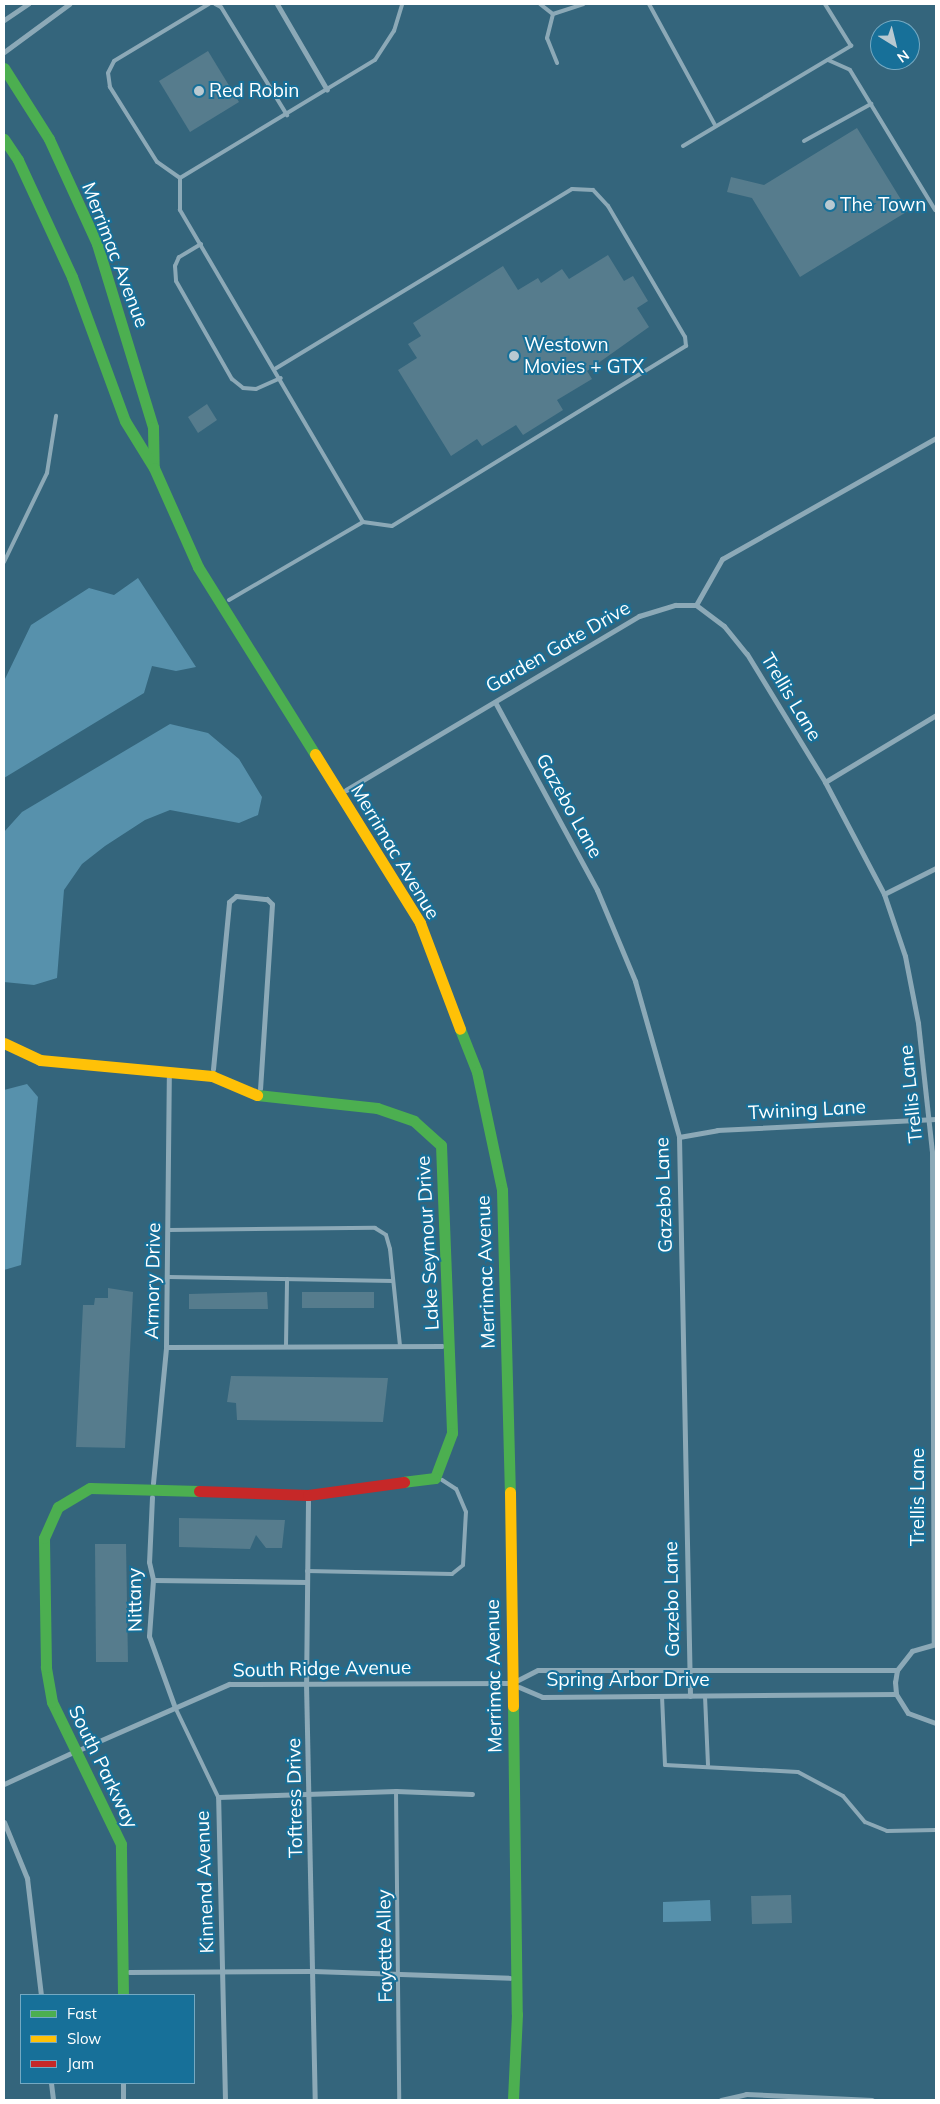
<!DOCTYPE html>
<html>
<head>
<meta charset="utf-8">
<style>
	body { margin:0 }
	#map { position:relative; width:940px; height:2104px; overflow:hidden; background:#34657c; font-family:Mulish,sans-serif }
	div>[style] { position:absolute }
	.water>* { inset:0; background:#5791ac }
	.building>* { inset:0; background:#567c8d }
	.lane>* { height:4px; margin:-2px; padding:0 2px; transform-origin:2px; border-radius:2px; background:#8ca9b7 }
	.street>* { height:5px; margin:-2.5px; padding:0 2.5px; transform-origin:2.5px; border-radius:2.5px; background:#8ca9b7 }
	.fast>* { height:11px; margin:-5.5px; padding:0 5.5px; transform-origin:5.5px; border-radius:5.5px; background:#4caf50 }
	.slow>* { height:11px; margin:-5.5px; padding:0 5.5px; transform-origin:5.5px; border-radius:5.5px; background:#ffc107 }
	.jam>* { height:11px; margin:-5.5px; padding:0 5.5px; transform-origin:5.5px; border-radius:5.5px; background:#c62828 }
	.dots>* { width:14px; height:14px; translate:-50% -50%; box-sizing:border-box; border:2px solid #177099; border-radius:50% }
	span { translate:-50% -50%; white-space:nowrap; text-align:center; line-height:1.15; -webkit-text-stroke:4px #177099; paint-order:stroke }
	.poi-label { font-size:19px; color:#fff }
	.left { translate:0 -50%; text-align:left }
	.street-label { font-size:19px; color:#fff }
	.frame { position:absolute; inset:0; border:5px solid #fff; pointer-events:none }
	.legend { position:absolute; left:20px; top:1994px; width:175px; height:90px; box-sizing:border-box; background:#177099; border:1px solid #74a9c2; margin:0; padding:6px 9px; list-style:none; font-size:15px; color:#fff }
	.legend li { display:flex; align-items:center; gap:10px; height:25px }
	.legend b { width:25px; border:1px solid #74a9c2 }
	.north { position:absolute; left:870px; top:20px; width:50px; height:50px; box-sizing:border-box; background:#177099; border:1px solid #74a9c2; border-radius:50%; rotate:144deg; font-size:14px; font-weight:700; line-height:20px; text-align:center; color:#fff }
	.north::after { content:''; display:block; margin:auto; width:18px; height:22px; background:#b8c9d1; clip-path:polygon(50% 0,100% 100%,50% 72%,0 100%) }
</style>
</head>
<body>
<div id="map">
	<div class="water">
		<div style="clip-path:polygon(138px 578px,196px 667px,176px 671px,152px 666px,144px 693px,4px 778px,4px 681px,31px 625px,89px 588px,114px 595px)"></div>
		<div style="clip-path:polygon(170px 724px,208px 733px,239px 759px,262px 797px,258px 815px,239px 823px,170px 810px,145px 820px,105px 846px,82px 864px,64px 890px,57px 978px,34px 985px,4px 982px,4px 832px,22px 812px)"></div>
		<div style="clip-path:polygon(27px 1084px,38px 1097px,21px 1265px,4px 1270px,4px 1090px)"></div>
		<div style="clip-path:polygon(710px 1900px,711px 1921px,663px 1922px,663px 1902px)"></div>
	</div>
	<div class="building">
		<div style="clip-path:polygon(208px 51px,239px 102px,190px 132px,159px 81px)"></div>
		<div style="clip-path:polygon(857px 128px,908px 211px,800px 277px,752px 198px,727px 192px,731px 177px,764px 185px)"></div>
		<div style="clip-path:polygon(608px 255px,624px 281px,633px 276px,648px 301px,637px 308px,649px 327px,587px 371px,592px 379px,557px 400px,563px 410px,523px 435px,516px 425px,482px 446px,477px 439px,451px 456px,398px 370px,417px 358px,408px 344px,421px 336px,413px 323px,503px 266px,518px 290px,538px 278px,541px 283px,562px 269px,569px 279px)"></div>
		<div style="clip-path:polygon(207px 404px,217px 420px,198px 433px,188px 417px)"></div>
		<div style="clip-path:polygon(108px 1288px,133px 1292px,125px 1448px,76px 1447px,83px 1305px,94px 1305px,95px 1298px,108px 1298px)"></div>
		<div style="clip-path:polygon(267px 1292px,268px 1309px,189px 1309px,189px 1294px)"></div>
		<div style="clip-path:polygon(302px 1292px,374px 1292px,374px 1308px,302px 1308px)"></div>
		<div style="clip-path:polygon(231px 1376px,388px 1378px,383px 1422px,237px 1420px,236px 1403px,227px 1402px)"></div>
		<div style="clip-path:polygon(179px 1518px,285px 1520px,282px 1548px,266px 1548px,256px 1535px,250px 1549px,179px 1547px)"></div>
		<div style="clip-path:polygon(95px 1544px,126px 1544px,128px 1662px,96px 1662px)"></div>
		<div style="clip-path:polygon(791px 1895px,792px 1923px,752px 1924px,751px 1896px)"></div>
	</div>
	<div class="lane">
		<div style="left:215px;top:4px;width:7px;rotate:27deg"></div>
		<div style="left:221px;top:7px;width:127px;rotate:58.6deg"></div>
		<div style="left:540px;top:4px;width:16px;rotate:38deg"></div>
		<div style="left:553px;top:14px;width:32px;rotate:-18deg"></div>
		<div style="left:649px;top:4px;width:138px;rotate:61.4deg"></div>
		<div style="left:553px;top:14px;width:25px;rotate:104deg"></div>
		<div style="left:547px;top:38px;width:27px;rotate:68deg"></div>
		<div style="left:828px;top:60px;width:24px;rotate:24deg"></div>
		<div style="left:850px;top:70px;width:164px;rotate:58.7deg"></div>
		<div style="left:804px;top:141px;width:77px;rotate:-28.9deg"></div>
		<div style="left:683px;top:146px;width:196px;rotate:-30.8deg"></div>
		<div style="left:851px;top:46px;width:49px;rotate:-121.8deg"></div>
		<div style="left:180px;top:178px;width:28px;rotate:-145deg"></div>
		<div style="left:157px;top:162px;width:89px;rotate:-122.1deg"></div>
		<div style="left:110px;top:87px;width:14px;rotate:-98deg"></div>
		<div style="left:108px;top:73px;width:13px;rotate:-63deg"></div>
		<div style="left:114px;top:61px;width:111px;rotate:-31deg"></div>
		<div style="left:201px;top:244px;width:26px;rotate:149deg"></div>
		<div style="left:179px;top:257px;width:10px;rotate:114deg"></div>
		<div style="left:175px;top:266px;width:15px;rotate:86deg"></div>
		<div style="left:176px;top:281px;width:113px;rotate:60.3deg"></div>
		<div style="left:232px;top:379px;width:14px;rotate:39deg"></div>
		<div style="left:243px;top:388px;width:13px;rotate:4deg"></div>
		<div style="left:256px;top:389px;width:27px;rotate:-24deg"></div>
		<div style="left:363px;top:522px;width:362px;rotate:-120.4deg"></div>
		<div style="left:180px;top:210px;width:32px;rotate:-90deg"></div>
		<div style="left:180px;top:178px;width:228px;rotate:-31.2deg"></div>
		<div style="left:375px;top:60px;width:35px;rotate:-57deg"></div>
		<div style="left:394px;top:31px;width:28px;rotate:-73deg"></div>
		<div style="left:4px;top:562px;width:99px;rotate:-64.2deg"></div>
		<div style="left:47px;top:473px;width:58px;rotate:-81deg"></div>
		<div style="left:229px;top:600px;width:155px;rotate:-30.2deg"></div>
		<div style="left:363px;top:522px;width:29px;rotate:8deg"></div>
		<div style="left:392px;top:526px;width:345px;rotate:-31.5deg"></div>
		<div style="left:686px;top:346px;width:9px;rotate:-96deg"></div>
		<div style="left:685px;top:337px;width:152px;rotate:-120.4deg"></div>
		<div style="left:608px;top:206px;width:22px;rotate:-133deg"></div>
		<div style="left:593px;top:190px;width:21px;rotate:-177deg"></div>
		<div style="left:572px;top:189px;width:346px;rotate:148.8deg"></div>
		<div style="left:169px;top:1230px;width:206px;rotate:-0.6deg"></div>
		<div style="left:375px;top:1228px;width:13px;rotate:32deg"></div>
		<div style="left:386px;top:1235px;width:15px;rotate:74deg"></div>
		<div style="left:390px;top:1249px;width:98px;rotate:84.1deg"></div>
		<div style="left:169px;top:1277px;width:224px;rotate:1deg"></div>
		<div style="left:286px;top:1346px;width:67px;rotate:-89.1deg"></div>
		<div style="left:307px;top:1571px;width:145px;rotate:1.2deg"></div>
		<div style="left:452px;top:1574px;width:14px;rotate:-39deg"></div>
		<div style="left:463px;top:1565px;width:53px;rotate:-86.8deg"></div>
		<div style="left:466px;top:1512px;width:25px;rotate:-113deg"></div>
		<div style="left:456px;top:1489px;width:17px;rotate:-147deg"></div>
		<div style="left:662px;top:1696px;width:69px;rotate:87.5deg"></div>
		<div style="left:665px;top:1765px;width:133px;rotate:3deg"></div>
		<div style="left:798px;top:1772px;width:51px;rotate:28.1deg"></div>
		<div style="left:843px;top:1796px;width:34px;rotate:50deg"></div>
		<div style="left:865px;top:1822px;width:24px;rotate:22deg"></div>
		<div style="left:887px;top:1831px;width:49px;rotate:-1.2deg"></div>
		<div style="left:705px;top:1696px;width:69px;rotate:87.5deg"></div>
		<div style="left:174px;top:1705px;width:102px;rotate:64.4deg"></div>
		<div style="left:396px;top:1791px;width:309px;rotate:89.4deg"></div>
	</div>
	<div class="street">
		<div style="left:277px;top:4px;width:99px;rotate:59.8deg"></div>
		<div style="left:4px;top:20px;width:29px;rotate:-34deg"></div>
		<div style="left:4px;top:52px;width:81px;rotate:-36.4deg"></div>
		<div style="left:696px;top:605px;width:35px;rotate:37deg"></div>
		<div style="left:724px;top:626px;width:36px;rotate:51deg"></div>
		<div style="left:747px;top:654px;width:150px;rotate:58.6deg"></div>
		<div style="left:825px;top:782px;width:127px;rotate:62.2deg"></div>
		<div style="left:884px;top:894px;width:65px;rotate:71.3deg"></div>
		<div style="left:905px;top:956px;width:68px;rotate:79deg"></div>
		<div style="left:918px;top:1023px;width:130px;rotate:83.8deg"></div>
		<div style="left:932px;top:1152px;width:492px;rotate:89.8deg"></div>
		<div style="left:696px;top:605px;width:53px;rotate:-60.5deg"></div>
		<div style="left:722px;top:559px;width:246px;rotate:-29.5deg"></div>
		<div style="left:495px;top:702px;width:214px;rotate:61.5deg"></div>
		<div style="left:597px;top:890px;width:99px;rotate:67.3deg"></div>
		<div style="left:635px;top:981px;width:162px;rotate:74.2deg"></div>
		<div style="left:679px;top:1137px;width:559px;rotate:88.87deg"></div>
		<div style="left:825px;top:782px;width:130px;rotate:-31.1deg"></div>
		<div style="left:346px;top:790px;width:341px;rotate:-30.7deg"></div>
		<div style="left:639px;top:616px;width:38px;rotate:-17deg"></div>
		<div style="left:675px;top:605px;width:21px"></div>
		<div style="left:884px;top:894px;width:58px;rotate:-26.6deg"></div>
		<div style="left:213px;top:1069px;width:168px;rotate:-84.5deg"></div>
		<div style="left:229px;top:902px;width:9px;rotate:-41deg"></div>
		<div style="left:236px;top:896px;width:31px;rotate:6deg"></div>
		<div style="left:267px;top:899px;width:7px;rotate:45deg"></div>
		<div style="left:272px;top:904px;width:185px;rotate:93.7deg"></div>
		<div style="left:679px;top:1137px;width:39px;rotate:-10deg"></div>
		<div style="left:717px;top:1130px;width:219px;rotate:-2.9deg"></div>
		<div style="left:166px;top:1347px;width:276px;rotate:-0.2deg"></div>
		<div style="left:153px;top:1483px;width:137px;rotate:-84.5deg"></div>
		<div style="left:166px;top:1347px;width:269px;rotate:-89.4deg"></div>
		<div style="left:152px;top:1497px;width:65px;rotate:92.6deg"></div>
		<div style="left:149px;top:1562px;width:18px;rotate:77deg"></div>
		<div style="left:153px;top:1580px;width:56px;rotate:94.1deg"></div>
		<div style="left:149px;top:1636px;width:73px;rotate:70.1deg"></div>
		<div style="left:308px;top:1501px;width:182px;rotate:90.6deg"></div>
		<div style="left:306px;top:1683px;width:417px;rotate:88.8deg"></div>
		<div style="left:153px;top:1580px;width:154px;rotate:0.7deg"></div>
		<div style="left:936px;top:1644px;width:25px;rotate:164deg"></div>
		<div style="left:912px;top:1651px;width:24px;rotate:128deg"></div>
		<div style="left:897px;top:1670px;width:12px;rotate:99deg"></div>
		<div style="left:895px;top:1682px;width:12px;rotate:85deg"></div>
		<div style="left:896px;top:1694px;width:22px;rotate:58deg"></div>
		<div style="left:908px;top:1713px;width:30px;rotate:20deg"></div>
		<div style="left:518px;top:1680px;width:22px;rotate:-27deg"></div>
		<div style="left:538px;top:1670px;width:359px"></div>
		<div style="left:519px;top:1687px;width:25px;rotate:23deg"></div>
		<div style="left:542px;top:1697px;width:354px;rotate:-0.5deg"></div>
		<div style="left:81px;top:1749px;width:162px;rotate:-23.7deg"></div>
		<div style="left:229px;top:1684px;width:278px;rotate:-0.2deg"></div>
		<div style="left:4px;top:1784px;width:74px;rotate:-24.8deg"></div>
		<div style="left:4px;top:1822px;width:61px;rotate:67.7deg"></div>
		<div style="left:27px;top:1878px;width:118px;rotate:83.2deg"></div>
		<div style="left:129px;top:1972px;width:184px;rotate:-0.3deg"></div>
		<div style="left:313px;top:1971px;width:197px;rotate:2deg"></div>
		<div style="left:51px;top:2083px;width:17px;rotate:83deg"></div>
		<div style="left:123px;top:2083px;width:17px;rotate:90deg"></div>
		<div style="left:225px;top:2100px;width:303px;rotate:-91.3deg"></div>
		<div style="left:218px;top:1797px;width:178px;rotate:-1.9deg"></div>
		<div style="left:396px;top:1791px;width:76px;rotate:2.3deg"></div>
		<div style="left:721px;top:2100px;width:26px;rotate:-13deg"></div>
		<div style="left:746px;top:2094px;width:126px;rotate:2.7deg"></div>
	</div>
	<div class="fast">
		<div style="left:4px;top:68px;width:84px;rotate:57.6deg"></div>
		<div style="left:49px;top:139px;width:115px;rotate:65.4deg"></div>
		<div style="left:97px;top:244px;width:191px;rotate:73deg"></div>
		<div style="left:153px;top:427px;width:39px;rotate:89deg"></div>
		<div style="left:4px;top:139px;width:25px;rotate:56deg"></div>
		<div style="left:18px;top:160px;width:129px;rotate:65.2deg"></div>
		<div style="left:72px;top:277px;width:153px;rotate:69.8deg"></div>
		<div style="left:125px;top:421px;width:55px;rotate:58.3deg"></div>
		<div style="left:154px;top:468px;width:108px;rotate:66deg"></div>
		<div style="left:198px;top:567px;width:221px;rotate:58deg"></div>
		<div style="left:460px;top:1029px;width:46px;rotate:68.4deg"></div>
		<div style="left:477px;top:1072px;width:121px;rotate:78deg"></div>
		<div style="left:502px;top:1190px;width:302px;rotate:88.5deg"></div>
		<div style="left:257px;top:1095px;width:121px;rotate:6.2deg"></div>
		<div style="left:377px;top:1108px;width:39px;rotate:19deg"></div>
		<div style="left:414px;top:1121px;width:36px;rotate:42deg"></div>
		<div style="left:441px;top:1145px;width:288px;rotate:87.8deg"></div>
		<div style="left:452px;top:1433px;width:48px;rotate:110.7deg"></div>
		<div style="left:435px;top:1478px;width:31px;rotate:173deg"></div>
		<div style="left:513px;top:1706px;width:308px;rotate:89.3deg"></div>
		<div style="left:517px;top:2014px;width:86px;rotate:92.7deg"></div>
		<div style="left:123px;top:1995px;width:151px;rotate:-90.8deg"></div>
		<div style="left:121px;top:1844px;width:158px;rotate:-115.9deg"></div>
		<div style="left:52px;top:1702px;width:36px;rotate:-100deg"></div>
		<div style="left:46px;top:1667px;width:129px;rotate:-90.9deg"></div>
		<div style="left:44px;top:1538px;width:34px;rotate:-66deg"></div>
		<div style="left:58px;top:1507px;width:37px;rotate:-31deg"></div>
		<div style="left:90px;top:1488px;width:109px;rotate:1.6deg"></div>
	</div>
	<div class="slow">
		<div style="left:315px;top:754px;width:199px;rotate:58.1deg"></div>
		<div style="left:420px;top:923px;width:113px;rotate:69.3deg"></div>
		<div style="left:4px;top:1043px;width:40px;rotate:25deg"></div>
		<div style="left:40px;top:1060px;width:173px;rotate:5.3deg"></div>
		<div style="left:212px;top:1076px;width:49px;rotate:22.9deg"></div>
		<div style="left:510px;top:1492px;width:214px;rotate:89.2deg"></div>
	</div>
	<div class="jam">
		<div style="left:199px;top:1491px;width:109px;rotate:2.1deg"></div>
		<div style="left:308px;top:1495px;width:97px;rotate:-7.7deg"></div>
	</div>
	<div class="dots">
		<div style="left:199px;top:91px;background:#b8c9d1"></div>
		<div style="left:830px;top:205px;background:#b8c9d1"></div>
		<div style="left:514px;top:356px;background:#b8c9d1"></div>
	</div>
	<div class="poi-label">
		<span class="left" style="left:209px;top:91px">Red Robin</span>
		<span class="left" style="left:840px;top:205px">The Town</span>
		<span class="left" style="left:524px;top:356px">Westown<br>Movies + GTX</span>
	</div>
	<div class="street-label">
		<span style="left:115px;top:255px;rotate:69deg">Merrimac Avenue</span>
		<span style="left:558px;top:647px;rotate:-30deg">Garden Gate Drive</span>
		<span style="left:791px;top:697px;rotate:59deg">Trellis Lane</span>
		<span style="left:569px;top:806px;rotate:61deg">Gazebo Lane</span>
		<span style="left:395px;top:852px;rotate:59deg">Merrimac Avenue</span>
		<span style="left:911px;top:1094px;rotate:-96deg">Trellis Lane</span>
		<span style="left:807px;top:1110px;rotate:-3deg">Twining Lane</span>
		<span style="left:664px;top:1195px;rotate:-92deg">Gazebo Lane</span>
		<span style="left:428px;top:1243px;rotate:-93deg">Lake Seymour Drive</span>
		<span style="left:486px;top:1272px;rotate:-92deg">Merrimac Avenue</span>
		<span style="left:153px;top:1281px;rotate:-89deg">Armory Drive</span>
		<span style="left:918px;top:1497px;rotate:-90deg">Trellis Lane</span>
		<span style="left:672px;top:1599px;rotate:-91deg">Gazebo Lane</span>
		<span style="left:135px;top:1600px;rotate:-91deg">Nittany</span>
		<span style="left:322px;top:1669px;rotate:-1deg">South Ridge Avenue</span>
		<span style="left:494px;top:1676px;rotate:-91deg">Merrimac Avenue</span>
		<span style="left:628px;top:1680px">Spring Arbor Drive</span>
		<span style="left:103px;top:1767px;rotate:64deg">South Parkway</span>
		<span style="left:295px;top:1798px;rotate:-91deg">Toftress Drive</span>
		<span style="left:205px;top:1882px;rotate:-92deg">Kinnend Avenue</span>
		<span style="left:385px;top:1946px;rotate:-91deg">Fayette Alley</span>
	</div>
	<div class="frame"></div>
	<ul class="legend">
	<li><b style="height:6px;background:#4caf50"></b>Fast</li>
	<li><b style="height:6px;background:#ffc107"></b>Slow</li>
	<li><b style="height:6px;background:#c62828"></b>Jam</li>
	</ul>
	<div class="north">N</div>
</div>
</body>
</html>
